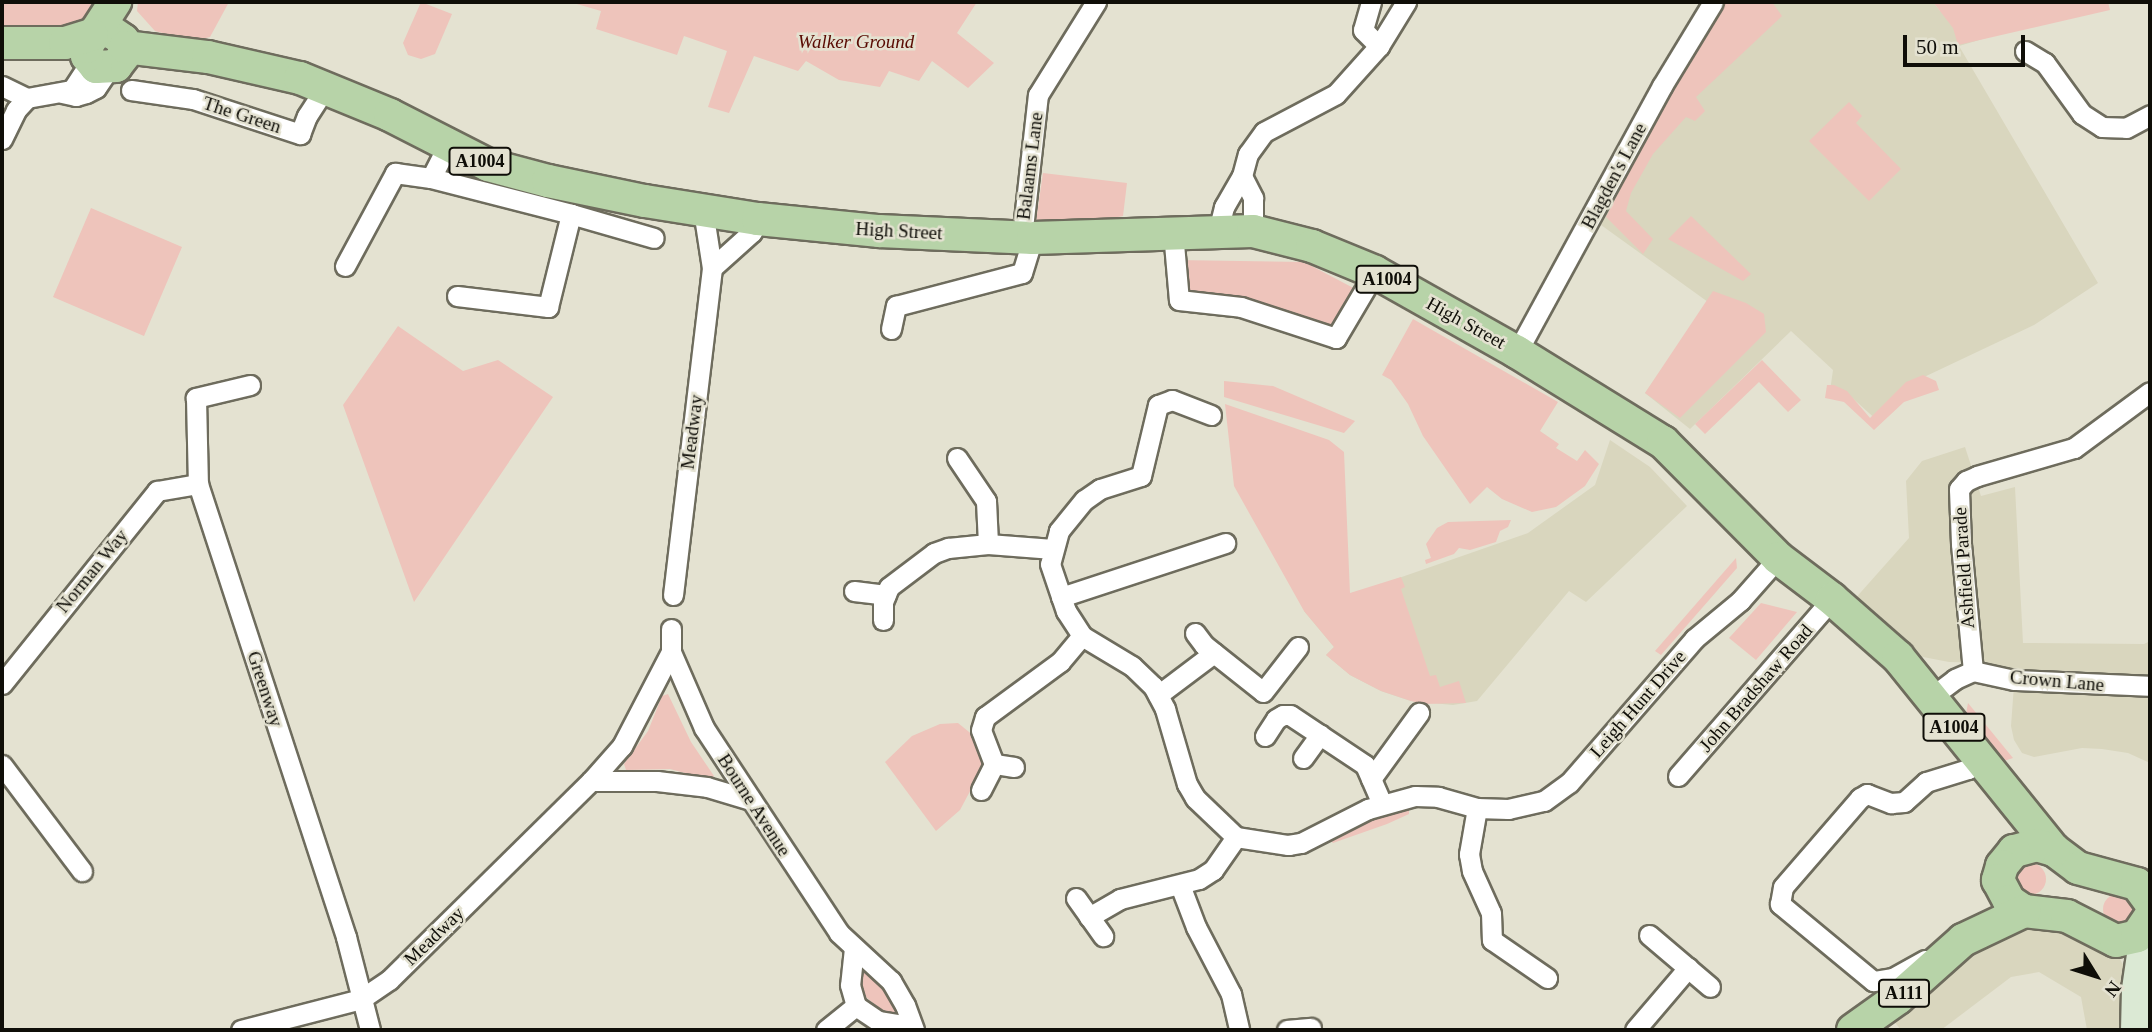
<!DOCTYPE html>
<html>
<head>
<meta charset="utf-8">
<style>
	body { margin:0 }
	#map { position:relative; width:2152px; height:1032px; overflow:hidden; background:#e4e2d1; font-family:"Times New Roman",serif }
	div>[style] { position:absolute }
	.built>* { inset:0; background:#d9d6be }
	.green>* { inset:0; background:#eec4bb }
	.round { border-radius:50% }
	.roads { filter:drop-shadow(2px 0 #6e6c5d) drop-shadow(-2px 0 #6e6c5d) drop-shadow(0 2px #6e6c5d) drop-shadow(0 -2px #6e6c5d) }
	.street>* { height:19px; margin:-9.5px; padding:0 9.5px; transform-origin:9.5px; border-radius:9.5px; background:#fff }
	.secondary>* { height:28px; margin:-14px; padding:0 14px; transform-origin:14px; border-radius:14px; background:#dbe9d4 }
	.primary>* { height:32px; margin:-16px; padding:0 16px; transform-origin:16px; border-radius:16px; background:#b7d3a8 }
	span { translate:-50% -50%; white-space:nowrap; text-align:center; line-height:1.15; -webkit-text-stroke:5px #e4e2d1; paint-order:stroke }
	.shield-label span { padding:2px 5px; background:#e4e2d1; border:2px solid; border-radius:5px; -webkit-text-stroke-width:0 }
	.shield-label { font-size:18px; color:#0f0e08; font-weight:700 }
	.park-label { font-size:19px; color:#590b02; font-style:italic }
	.street-label { font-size:19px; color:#0f0e08 }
	.frame { position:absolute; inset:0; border:4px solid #0f0e08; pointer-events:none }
	.north { position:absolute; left:2061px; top:941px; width:70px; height:70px; -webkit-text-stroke:5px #e4e2d1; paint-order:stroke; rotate:128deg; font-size:19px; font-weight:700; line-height:28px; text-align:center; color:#0f0e08 }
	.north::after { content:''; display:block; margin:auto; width:24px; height:32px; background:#0f0e08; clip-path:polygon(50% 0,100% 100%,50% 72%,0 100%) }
	.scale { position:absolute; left:1903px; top:35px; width:122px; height:32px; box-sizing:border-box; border:4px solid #0f0e08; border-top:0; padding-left:9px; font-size:21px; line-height:24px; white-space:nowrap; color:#0f0e08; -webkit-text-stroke:5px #e4e2d1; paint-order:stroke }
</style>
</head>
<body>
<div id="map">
	<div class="built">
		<div style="clip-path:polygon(1721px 2px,1933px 2px,1940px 11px,2108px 2px,1959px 46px,2098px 283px,2034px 325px,1922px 378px,1880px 423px,1848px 394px,1830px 391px,1833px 370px,1791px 331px,1690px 429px,1645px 393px,1708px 302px,1601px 225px)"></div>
		<div style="clip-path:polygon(1610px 440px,1650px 467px,1687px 506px,1586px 602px,1569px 591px,1477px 701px,1453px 705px,1411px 701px,1381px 691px,1350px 675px,1326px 655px,1334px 647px,1304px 611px,1528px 533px,1595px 485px)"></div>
		<div style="clip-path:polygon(1965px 447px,1981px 496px,2015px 487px,2023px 643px,2144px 644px,2150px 641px,2150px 763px,2128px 753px,2102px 749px,2082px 748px,2034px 757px,2022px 753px,2014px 740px,2011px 726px,2014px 685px,1990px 663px,1949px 662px,1892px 651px,1845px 610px,1909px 538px,1906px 481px,1922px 461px)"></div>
		<div style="clip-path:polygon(2024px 911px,2111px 941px,2128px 975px,2150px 995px,2150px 1030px,2087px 1030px,2081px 997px,2039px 972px,2011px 977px,1941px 1030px,1901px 1030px,1884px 1009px)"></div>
	</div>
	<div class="green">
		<div style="clip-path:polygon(2px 2px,101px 2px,98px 10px,61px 37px,2px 35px)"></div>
		<div style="clip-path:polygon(138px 2px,229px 2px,210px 37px,192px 41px,155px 31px,137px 11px)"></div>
		<div style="clip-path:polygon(421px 2px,452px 14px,435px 54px,421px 59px,408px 55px,403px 43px)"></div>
		<div style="clip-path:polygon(570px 2px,977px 2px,957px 33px,994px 63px,968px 88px,932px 61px,919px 81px,889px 71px,880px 87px,839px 80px,806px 61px,798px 71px,754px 56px,729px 113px,708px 107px,727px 51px,684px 36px,677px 55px,596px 29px,601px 11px)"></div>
		<div style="clip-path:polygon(1723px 2px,1772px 2px,1782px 16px,1696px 97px,1705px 111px,1695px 121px,1686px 117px,1653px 154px,1631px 193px,1626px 211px,1653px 239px,1643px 254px,1606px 217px,1687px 60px)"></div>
		<div style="clip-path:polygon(1933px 2px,2108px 2px,2110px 10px,1958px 45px,1953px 28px)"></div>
		<div style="clip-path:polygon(1849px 102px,1862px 116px,1856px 123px,1901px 169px,1869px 201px,1809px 141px)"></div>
		<div style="clip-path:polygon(1043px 173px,1127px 183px,1123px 216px,1061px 229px,1035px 228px)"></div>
		<div style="clip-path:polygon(91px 208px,182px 247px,144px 336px,53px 297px)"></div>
		<div style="clip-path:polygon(1691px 216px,1751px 274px,1743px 281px,1668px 239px)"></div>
		<div style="clip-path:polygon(1176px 260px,1304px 262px,1363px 293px,1336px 338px,1179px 300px)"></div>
		<div style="clip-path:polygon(1713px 291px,1746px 303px,1764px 314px,1766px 332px,1680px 418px,1645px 393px)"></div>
		<div style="clip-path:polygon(1413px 319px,1558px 402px,1540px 431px,1559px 444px,1556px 448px,1577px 461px,1585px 450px,1599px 464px,1585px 486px,1556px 507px,1532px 512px,1502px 499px,1487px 487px,1470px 504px,1423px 436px,1408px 404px,1391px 380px,1382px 375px)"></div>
		<div style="clip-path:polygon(398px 326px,463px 371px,498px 360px,553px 397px,414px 602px,343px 405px)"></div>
		<div style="clip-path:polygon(1762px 360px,1801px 400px,1788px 412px,1759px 382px,1705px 434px,1695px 424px)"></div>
		<div style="clip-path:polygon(1923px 375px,1936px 381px,1939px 390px,1904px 402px,1874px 430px,1844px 402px,1825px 398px,1827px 385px,1834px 385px,1847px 391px,1870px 418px,1906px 382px)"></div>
		<div style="clip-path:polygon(1224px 381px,1273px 386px,1355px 421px,1344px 433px,1224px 397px)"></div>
		<div style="clip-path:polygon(1225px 404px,1329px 440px,1344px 452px,1350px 593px,1401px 577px,1405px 587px,1401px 589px,1430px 676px,1436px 675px,1440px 687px,1459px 681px,1466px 703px,1424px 704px,1411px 701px,1381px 691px,1350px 675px,1326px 655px,1334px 647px,1304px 611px,1234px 486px)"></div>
		<div style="clip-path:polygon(1511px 520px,1508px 527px,1500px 531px,1496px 542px,1470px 550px,1459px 548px,1454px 554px,1426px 564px,1425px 560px,1431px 558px,1426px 544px,1437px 528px,1448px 522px)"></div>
		<div style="clip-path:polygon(1736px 558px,1737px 568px,1661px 655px,1655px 651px)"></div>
		<div style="clip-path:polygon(1761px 603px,1797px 612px,1756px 660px,1729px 638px)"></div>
		<div style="clip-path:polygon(668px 694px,691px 742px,714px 776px,711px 780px,670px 769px,626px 770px,624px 764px,648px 731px,662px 696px)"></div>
		<div style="clip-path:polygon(1968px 703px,2013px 758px,2004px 761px,2000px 758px,1966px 714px)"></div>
		<div style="clip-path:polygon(958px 723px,974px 736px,984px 765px,960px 810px,936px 831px,885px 762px,912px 736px,940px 724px)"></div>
		<div style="clip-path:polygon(1409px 805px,1409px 814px,1387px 824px,1333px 843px,1330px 840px,1331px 837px,1384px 809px)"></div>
		<div class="round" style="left:2014px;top:863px;width:32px;height:32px"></div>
		<div class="round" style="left:2103px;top:894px;width:30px;height:30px"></div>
		<div style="clip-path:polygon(863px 965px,884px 985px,900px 1012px,896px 1015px,880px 1009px,866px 997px,860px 980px)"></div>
	</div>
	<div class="roads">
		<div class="street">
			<div style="left:1371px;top:2px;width:29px;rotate:106deg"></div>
			<div style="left:1363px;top:30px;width:23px;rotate:45deg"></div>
			<div style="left:2025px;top:51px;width:23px;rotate:31deg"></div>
			<div style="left:2045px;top:63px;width:63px;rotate:54deg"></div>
			<div style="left:2082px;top:114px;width:24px;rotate:33deg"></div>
			<div style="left:2102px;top:127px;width:24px;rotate:2deg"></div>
			<div style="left:2126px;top:128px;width:27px;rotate:-28deg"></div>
			<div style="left:2px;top:86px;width:28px;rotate:26deg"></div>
			<div style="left:131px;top:90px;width:63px;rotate:8.3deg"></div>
			<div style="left:193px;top:99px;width:113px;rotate:18.1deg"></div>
			<div style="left:300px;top:134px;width:19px;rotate:-69deg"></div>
			<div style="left:307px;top:116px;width:35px;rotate:-57deg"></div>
			<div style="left:62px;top:93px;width:14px;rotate:12deg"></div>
			<div style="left:76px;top:96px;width:10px;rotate:-17deg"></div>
			<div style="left:86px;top:93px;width:11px;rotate:-27deg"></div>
			<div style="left:96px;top:88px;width:23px;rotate:-56deg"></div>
			<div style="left:2px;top:139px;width:32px;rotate:-64deg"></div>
			<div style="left:16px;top:110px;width:16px;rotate:-47deg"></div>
			<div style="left:27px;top:98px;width:46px;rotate:-10.1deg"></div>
			<div style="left:72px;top:90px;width:33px;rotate:-57deg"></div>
			<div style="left:1242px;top:176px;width:25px;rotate:63deg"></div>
			<div style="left:1253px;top:198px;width:33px;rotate:90deg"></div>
			<div style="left:431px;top:178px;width:37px;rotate:-63deg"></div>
			<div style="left:1218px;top:231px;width:25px;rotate:-76deg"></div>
			<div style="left:1224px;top:207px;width:36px;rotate:-60deg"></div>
			<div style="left:1242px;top:176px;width:23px;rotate:-75deg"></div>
			<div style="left:1248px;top:154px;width:27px;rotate:-54deg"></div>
			<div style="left:1264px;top:132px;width:81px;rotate:-27.8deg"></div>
			<div style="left:1336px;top:94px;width:64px;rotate:-48.1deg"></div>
			<div style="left:1379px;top:46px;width:52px;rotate:-58.5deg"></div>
			<div style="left:1173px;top:232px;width:68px;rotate:85deg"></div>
			<div style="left:1179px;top:300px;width:62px;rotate:6.4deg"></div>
			<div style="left:1241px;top:307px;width:100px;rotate:18.1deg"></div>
			<div style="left:1336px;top:338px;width:77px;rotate:-59.4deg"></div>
			<div style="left:1022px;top:237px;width:143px;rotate:-83.6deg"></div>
			<div style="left:1038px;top:95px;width:110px;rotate:-58.1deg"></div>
			<div style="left:345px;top:266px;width:106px;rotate:-61.7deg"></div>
			<div style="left:395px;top:173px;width:36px;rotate:8deg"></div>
			<div style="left:431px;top:178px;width:145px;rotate:14.4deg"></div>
			<div style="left:712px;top:268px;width:54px;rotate:-42deg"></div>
			<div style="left:752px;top:232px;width:14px;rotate:-65deg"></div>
			<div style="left:457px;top:296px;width:92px;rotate:6.9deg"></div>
			<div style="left:548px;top:307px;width:96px;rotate:-76.1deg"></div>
			<div style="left:571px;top:214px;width:86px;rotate:16.1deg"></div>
			<div style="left:891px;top:329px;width:24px;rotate:-78deg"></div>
			<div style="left:896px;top:306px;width:130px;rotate:-14.7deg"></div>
			<div style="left:1022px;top:273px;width:37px;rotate:-73deg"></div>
			<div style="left:1517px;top:352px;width:303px;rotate:-61.4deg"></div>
			<div style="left:1662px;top:86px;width:98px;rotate:-58.7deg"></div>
			<div style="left:250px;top:385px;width:56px;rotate:166.5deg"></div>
			<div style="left:196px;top:398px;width:86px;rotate:88.7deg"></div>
			<div style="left:198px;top:484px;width:477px;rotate:71.9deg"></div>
			<div style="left:346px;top:937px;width:96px;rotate:75.5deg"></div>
			<div style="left:1211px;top:415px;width:42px;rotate:-159deg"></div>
			<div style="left:1172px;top:400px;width:15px;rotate:160deg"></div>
			<div style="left:1158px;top:405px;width:73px;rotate:103.5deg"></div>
			<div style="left:1141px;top:476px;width:43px;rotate:162.4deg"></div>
			<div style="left:1100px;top:489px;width:19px;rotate:145deg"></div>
			<div style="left:1084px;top:500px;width:40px;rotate:129deg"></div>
			<div style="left:1059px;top:531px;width:34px;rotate:105deg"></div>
			<div style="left:1050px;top:564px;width:50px;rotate:71.2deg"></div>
			<div style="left:1066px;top:611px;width:30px;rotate:57deg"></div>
			<div style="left:1082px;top:636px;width:58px;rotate:31deg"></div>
			<div style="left:1132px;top:666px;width:29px;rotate:44deg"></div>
			<div style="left:1153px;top:686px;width:26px;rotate:62deg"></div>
			<div style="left:1165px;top:709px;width:78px;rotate:73.7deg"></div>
			<div style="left:1187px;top:784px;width:16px;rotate:60deg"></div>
			<div style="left:1195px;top:798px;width:57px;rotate:43.6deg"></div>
			<div style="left:1236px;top:837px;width:53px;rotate:8.7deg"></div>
			<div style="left:1288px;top:845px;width:13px;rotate:-9deg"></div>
			<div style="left:1301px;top:843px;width:75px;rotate:-26.9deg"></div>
			<div style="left:1368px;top:809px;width:49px;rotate:-15.5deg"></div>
			<div style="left:1415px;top:796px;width:23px;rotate:2deg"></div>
			<div style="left:1438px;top:797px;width:41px;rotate:15.8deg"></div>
			<div style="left:1477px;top:808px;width:31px;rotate:2deg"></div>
			<div style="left:1508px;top:809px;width:37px;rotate:-13deg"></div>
			<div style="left:1544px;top:801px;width:31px;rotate:-36deg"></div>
			<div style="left:1569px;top:783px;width:191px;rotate:-49deg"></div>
			<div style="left:1694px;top:639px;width:60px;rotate:-39.6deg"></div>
			<div style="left:1740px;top:601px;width:57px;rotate:-48.5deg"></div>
			<div style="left:957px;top:458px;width:52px;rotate:56deg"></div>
			<div style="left:986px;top:501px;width:43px;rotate:87.3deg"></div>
			<div style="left:854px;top:591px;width:32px;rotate:7deg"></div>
			<div style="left:673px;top:595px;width:329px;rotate:-83.2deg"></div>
			<div style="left:712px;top:268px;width:59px;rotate:-98.8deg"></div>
			<div style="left:1061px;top:597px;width:173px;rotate:-18.2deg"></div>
			<div style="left:883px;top:620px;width:18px;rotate:-90deg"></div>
			<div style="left:883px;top:602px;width:16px;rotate:-68deg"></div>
			<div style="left:889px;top:587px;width:56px;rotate:-37.1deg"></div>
			<div style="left:934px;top:553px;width:15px;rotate:-20deg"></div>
			<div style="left:948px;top:548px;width:40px;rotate:-5.7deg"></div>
			<div style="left:988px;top:544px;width:65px;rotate:4.4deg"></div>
			<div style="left:1195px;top:633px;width:15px;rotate:53deg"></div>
			<div style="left:1204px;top:645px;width:75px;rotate:38.5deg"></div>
			<div style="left:1263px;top:692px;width:57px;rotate:-52.1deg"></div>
			<div style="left:671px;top:652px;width:83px;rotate:66.5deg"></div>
			<div style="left:704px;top:728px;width:245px;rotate:56.6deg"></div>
			<div style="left:839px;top:933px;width:71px;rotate:42.7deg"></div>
			<div style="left:891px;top:981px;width:28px;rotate:60deg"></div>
			<div style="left:905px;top:1005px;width:27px;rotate:70deg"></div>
			<div style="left:1973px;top:671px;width:128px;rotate:-95.4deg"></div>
			<div style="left:1961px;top:544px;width:55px;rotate:-92.1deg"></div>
			<div style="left:1959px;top:489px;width:11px;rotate:-49deg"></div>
			<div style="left:1966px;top:481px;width:12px;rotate:-24deg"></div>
			<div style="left:1977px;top:476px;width:101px;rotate:-16.1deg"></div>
			<div style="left:2074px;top:448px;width:94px;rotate:-36.4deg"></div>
			<div style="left:2px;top:684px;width:248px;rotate:-51.2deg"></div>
			<div style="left:157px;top:491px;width:42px;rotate:-9.7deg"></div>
			<div style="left:1158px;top:695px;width:70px;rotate:-36.9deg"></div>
			<div style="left:1930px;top:698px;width:31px;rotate:-37deg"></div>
			<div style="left:1955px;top:679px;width:20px;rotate:-24deg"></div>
			<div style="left:1973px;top:671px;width:42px;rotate:12.4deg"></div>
			<div style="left:2014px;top:680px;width:136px;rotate:2.5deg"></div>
			<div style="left:1265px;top:736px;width:20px;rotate:-57deg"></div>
			<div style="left:1276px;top:719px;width:8px;rotate:-30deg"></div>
			<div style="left:1283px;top:715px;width:7px"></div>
			<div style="left:1290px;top:715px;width:90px;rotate:33.7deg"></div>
			<div style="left:1365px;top:765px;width:43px;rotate:66.4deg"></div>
			<div style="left:1303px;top:758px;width:29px;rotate:-54deg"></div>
			<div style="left:2px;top:765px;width:133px;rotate:53deg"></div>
			<div style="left:1014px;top:767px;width:20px;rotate:-171deg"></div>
			<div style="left:994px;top:764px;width:36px;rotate:-111deg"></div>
			<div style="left:981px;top:730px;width:14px;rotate:-73deg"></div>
			<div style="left:985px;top:717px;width:93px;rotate:-36.3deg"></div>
			<div style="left:1060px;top:662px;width:34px;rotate:-50deg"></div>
			<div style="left:1678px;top:776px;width:235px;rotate:-49deg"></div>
			<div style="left:1371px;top:779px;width:82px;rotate:-54deg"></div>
			<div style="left:591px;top:781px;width:66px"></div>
			<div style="left:657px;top:781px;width:50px;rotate:6.8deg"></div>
			<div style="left:707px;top:787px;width:46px;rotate:16.5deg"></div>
			<div style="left:981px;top:790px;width:29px;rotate:-63deg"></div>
			<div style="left:1477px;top:808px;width:47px;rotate:99.9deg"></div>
			<div style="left:1469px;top:854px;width:17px;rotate:80deg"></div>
			<div style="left:1472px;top:871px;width:46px;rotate:65.7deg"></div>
			<div style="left:1491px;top:913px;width:27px;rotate:88deg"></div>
			<div style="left:1492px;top:940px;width:67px;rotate:34.6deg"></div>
			<div style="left:1180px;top:885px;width:45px;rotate:69.1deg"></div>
			<div style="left:1196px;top:927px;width:76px;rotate:62.4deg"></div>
			<div style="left:1231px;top:994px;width:37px;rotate:77deg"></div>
			<div style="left:1076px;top:898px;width:47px;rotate:54.6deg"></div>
			<div style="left:1089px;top:917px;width:36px;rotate:-30deg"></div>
			<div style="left:1120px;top:899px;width:81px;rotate:-14.2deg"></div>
			<div style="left:1199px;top:879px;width:17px;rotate:-33deg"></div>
			<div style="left:1213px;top:870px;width:40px;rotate:-55.1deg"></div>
			<div style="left:1649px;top:935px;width:80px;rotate:40.4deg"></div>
			<div style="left:854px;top:948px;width:37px;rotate:96deg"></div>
			<div style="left:850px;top:985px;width:22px;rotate:74deg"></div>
			<div style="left:856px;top:1006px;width:27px;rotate:34deg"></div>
			<div style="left:878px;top:1021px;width:33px;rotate:9deg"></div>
			<div style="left:1925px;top:960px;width:37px;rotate:151deg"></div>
			<div style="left:1893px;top:978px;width:20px;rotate:171deg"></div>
			<div style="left:1873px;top:981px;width:121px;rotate:-140.4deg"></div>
			<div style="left:1780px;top:904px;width:17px;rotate:-80deg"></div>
			<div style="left:1783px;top:887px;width:118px;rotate:-49.1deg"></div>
			<div style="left:1860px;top:798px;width:8px;rotate:-30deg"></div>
			<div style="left:1867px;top:794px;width:26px;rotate:21deg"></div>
			<div style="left:1891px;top:803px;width:13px;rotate:-4deg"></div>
			<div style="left:1904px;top:802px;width:30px;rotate:-42deg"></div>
			<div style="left:1926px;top:782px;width:44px;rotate:-17.2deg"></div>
			<div style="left:1968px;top:769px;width:14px;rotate:-30deg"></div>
			<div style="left:241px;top:1030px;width:124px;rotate:-14.5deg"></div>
			<div style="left:361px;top:999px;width:34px;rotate:-34deg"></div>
			<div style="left:389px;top:980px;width:284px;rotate:-44.6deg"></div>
			<div style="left:591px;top:781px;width:47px;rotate:-48.5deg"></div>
			<div style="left:622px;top:746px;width:106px;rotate:-62.5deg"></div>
			<div style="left:671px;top:652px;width:23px;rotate:-90deg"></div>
			<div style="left:826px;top:1030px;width:38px;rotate:-39deg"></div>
			<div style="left:1287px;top:1030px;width:24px;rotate:-5deg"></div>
			<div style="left:1635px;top:1030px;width:82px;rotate:-49.5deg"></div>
		</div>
		<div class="secondary">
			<div style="left:2135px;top:1030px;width:41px;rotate:-88.6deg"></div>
			<div style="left:2136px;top:989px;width:63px;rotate:-81.7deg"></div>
		</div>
		<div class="primary">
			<div style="left:95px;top:32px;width:15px;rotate:-4deg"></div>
			<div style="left:110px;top:31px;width:16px;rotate:35deg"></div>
			<div style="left:123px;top:40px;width:14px;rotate:82deg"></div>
			<div style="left:125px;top:54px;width:15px;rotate:127deg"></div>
			<div style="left:116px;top:66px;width:20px;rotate:177deg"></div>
			<div style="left:96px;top:67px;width:14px;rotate:-129deg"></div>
			<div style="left:87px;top:56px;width:9px;rotate:-96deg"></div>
			<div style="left:86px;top:47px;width:54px;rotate:-57.2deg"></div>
			<div style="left:2px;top:43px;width:63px"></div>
			<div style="left:65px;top:43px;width:28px;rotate:-17deg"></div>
			<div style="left:125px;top:47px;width:84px;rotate:6.9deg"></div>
			<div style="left:208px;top:57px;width:94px;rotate:12.9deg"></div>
			<div style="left:300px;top:78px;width:97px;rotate:22.3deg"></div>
			<div style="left:390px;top:115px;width:110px;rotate:27deg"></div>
			<div style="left:488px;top:165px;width:62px;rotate:14.9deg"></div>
			<div style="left:548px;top:181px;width:99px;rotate:11.7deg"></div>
			<div style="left:645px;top:201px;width:114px;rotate:9.1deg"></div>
			<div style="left:758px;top:219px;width:122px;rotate:5.7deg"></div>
			<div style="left:879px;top:231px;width:154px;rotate:2.6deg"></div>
			<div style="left:1033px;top:238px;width:220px;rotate:-1.8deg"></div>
			<div style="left:1253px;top:231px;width:61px;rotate:14.3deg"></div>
			<div style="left:1312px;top:246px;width:68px;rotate:22.4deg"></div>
			<div style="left:1375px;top:272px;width:163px;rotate:29.4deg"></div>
			<div style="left:1517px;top:352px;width:172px;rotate:31.7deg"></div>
			<div style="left:1663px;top:442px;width:163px;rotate:45.2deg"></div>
			<div style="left:1778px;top:558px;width:68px;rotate:37.2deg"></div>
			<div style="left:1832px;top:599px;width:88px;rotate:41.3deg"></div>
			<div style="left:1898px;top:657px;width:248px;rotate:51.1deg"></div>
			<div style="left:2054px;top:850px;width:30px;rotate:37deg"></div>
			<div style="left:2078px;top:868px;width:61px;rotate:15.2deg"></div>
			<div style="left:2137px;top:884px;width:22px;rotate:54deg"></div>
			<div style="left:2054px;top:850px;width:18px;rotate:-164deg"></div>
			<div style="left:2037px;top:845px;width:24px;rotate:165deg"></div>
			<div style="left:2014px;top:851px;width:19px;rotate:129deg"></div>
			<div style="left:2002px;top:866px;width:15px;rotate:106deg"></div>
			<div style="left:1998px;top:880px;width:24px;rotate:62deg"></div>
			<div style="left:2009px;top:901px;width:18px;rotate:34deg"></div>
			<div style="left:2024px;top:911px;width:43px;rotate:6.6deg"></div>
			<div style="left:2067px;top:916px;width:55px;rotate:27deg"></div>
			<div style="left:2116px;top:941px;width:22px;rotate:-13deg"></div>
			<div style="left:2137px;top:936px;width:23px;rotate:-56deg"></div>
			<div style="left:1853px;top:1030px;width:55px;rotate:-35.4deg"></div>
			<div style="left:1898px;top:998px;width:87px;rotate:-41.7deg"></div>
			<div style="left:1963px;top:940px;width:68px;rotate:-25.4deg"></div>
		</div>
	</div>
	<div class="shield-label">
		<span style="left:480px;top:161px">A1004</span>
		<span style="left:1387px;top:279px">A1004</span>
		<span style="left:1954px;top:727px">A1004</span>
		<span style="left:1904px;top:993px">A111</span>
	</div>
	<div class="park-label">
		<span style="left:856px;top:42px">Walker Ground</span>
	</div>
	<div class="street-label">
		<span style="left:242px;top:115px;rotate:18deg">The Green</span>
		<span style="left:1030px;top:166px;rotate:-83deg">Balaams Lane</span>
		<span style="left:1614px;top:176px;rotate:-62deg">Blagden's Lane</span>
		<span style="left:899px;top:231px;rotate:3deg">High Street</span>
		<span style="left:1466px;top:323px;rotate:29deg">High Street</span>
		<span style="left:692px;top:432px;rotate:-83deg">Meadway</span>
		<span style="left:1964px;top:568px;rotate:-94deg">Ashfield Parade</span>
		<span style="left:92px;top:571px;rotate:-51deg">Norman Way</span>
		<span style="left:2057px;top:681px;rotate:5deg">Crown Lane</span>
		<span style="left:1756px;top:688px;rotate:-49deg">John Bradshaw Road</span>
		<span style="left:265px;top:689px;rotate:72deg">Greenway</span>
		<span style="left:1638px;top:704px;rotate:-49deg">Leigh Hunt Drive</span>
		<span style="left:754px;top:805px;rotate:57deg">Bourne Avenue</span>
		<span style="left:434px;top:936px;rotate:-44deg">Meadway</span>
	</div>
	<div class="frame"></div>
	<div class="north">N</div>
	<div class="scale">50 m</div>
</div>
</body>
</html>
